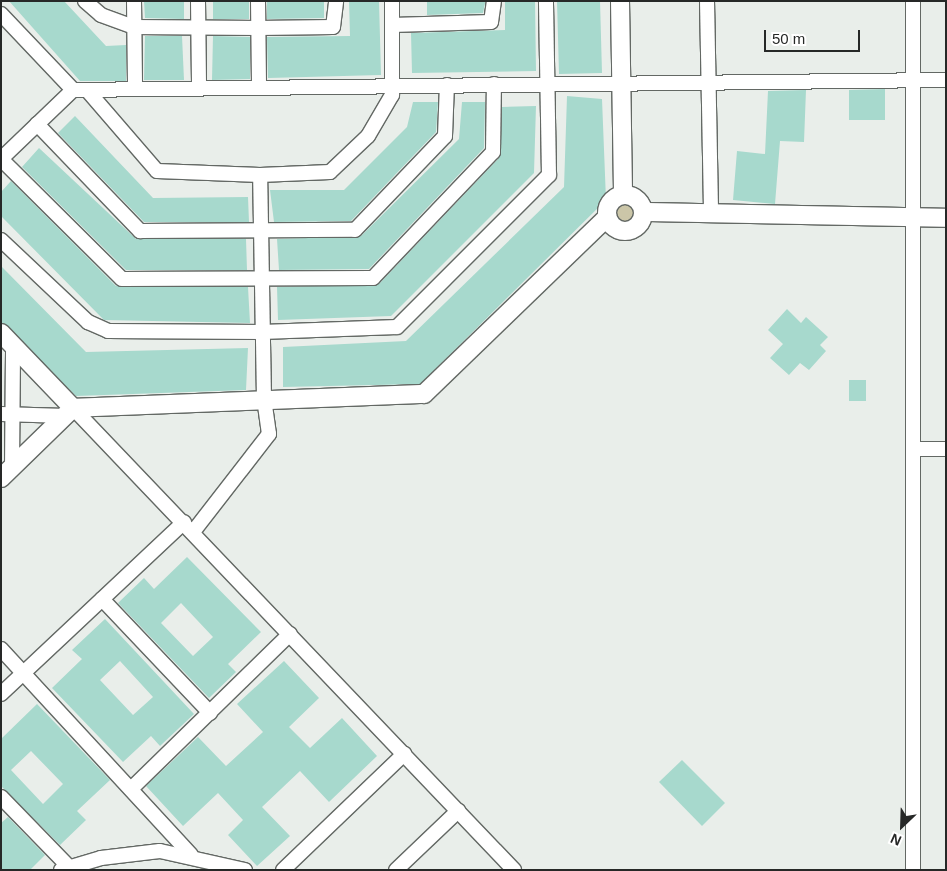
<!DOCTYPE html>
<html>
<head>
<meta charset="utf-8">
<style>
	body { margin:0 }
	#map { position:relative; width:947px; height:871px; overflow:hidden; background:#e9eeea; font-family:Arial,sans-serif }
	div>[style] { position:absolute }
	.green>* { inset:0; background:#cbc6a8 }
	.round { border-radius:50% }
	.building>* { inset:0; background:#a7d9cd }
	.roads { filter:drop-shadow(1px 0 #636864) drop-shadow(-1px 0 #636864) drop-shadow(0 1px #636864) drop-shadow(0 -1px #636864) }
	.minor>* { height:14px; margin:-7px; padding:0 7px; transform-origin:7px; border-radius:7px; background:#fff }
	.tertiary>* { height:18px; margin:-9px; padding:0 9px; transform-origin:9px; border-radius:9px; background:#fff }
	.tertiary>.ring { margin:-9px; padding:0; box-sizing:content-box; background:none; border:18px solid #fff; border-radius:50% }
	span { translate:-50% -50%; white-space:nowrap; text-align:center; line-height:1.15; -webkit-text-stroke:4px #fff; paint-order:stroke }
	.frame { position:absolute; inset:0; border:2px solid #262827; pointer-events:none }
	.north { position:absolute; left:877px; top:801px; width:50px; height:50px; -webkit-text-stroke:4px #fff; paint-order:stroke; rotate:204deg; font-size:14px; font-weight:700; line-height:20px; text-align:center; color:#262827 }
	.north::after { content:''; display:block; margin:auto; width:18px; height:22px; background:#262827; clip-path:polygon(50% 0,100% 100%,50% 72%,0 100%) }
	.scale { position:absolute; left:764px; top:30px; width:96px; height:22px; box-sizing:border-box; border:2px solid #262827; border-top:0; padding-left:6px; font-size:15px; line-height:18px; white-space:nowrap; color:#262827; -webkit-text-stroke:4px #fff; paint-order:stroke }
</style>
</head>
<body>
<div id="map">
	<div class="green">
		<div class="round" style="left:613px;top:202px;width:22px;height:22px"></div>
	</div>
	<div class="building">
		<div style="clip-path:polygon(9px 1px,64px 1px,106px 46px,126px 45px,126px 81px,80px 81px)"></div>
		<div style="clip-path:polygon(144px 1px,184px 1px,184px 19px,145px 18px)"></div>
		<div style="clip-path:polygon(213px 1px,249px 1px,249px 19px,213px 19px)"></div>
		<div style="clip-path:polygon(267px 1px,324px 1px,324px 18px,267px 19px)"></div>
		<div style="clip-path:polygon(349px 1px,379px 1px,381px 75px,268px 78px,267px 37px,350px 36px)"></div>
		<div style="clip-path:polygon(427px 1px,485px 1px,485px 3px,483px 13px,427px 15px)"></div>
		<div style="clip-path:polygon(505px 1px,535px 1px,536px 71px,412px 73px,411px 33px,505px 30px)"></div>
		<div style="clip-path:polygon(557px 1px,600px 1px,602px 73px,559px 74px)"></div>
		<div style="clip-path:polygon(145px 36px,182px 36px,184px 80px,144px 80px)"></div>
		<div style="clip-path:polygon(213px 36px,250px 37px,250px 79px,212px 80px)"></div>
		<div style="clip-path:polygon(885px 89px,885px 120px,849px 120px,849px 90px)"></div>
		<div style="clip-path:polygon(806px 90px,804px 142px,780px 141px,775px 204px,733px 200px,737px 151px,765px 154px,768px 91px)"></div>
		<div style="clip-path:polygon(567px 96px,602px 99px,606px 200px,420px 384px,283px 387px,283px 347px,406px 341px,564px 187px)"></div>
		<div style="clip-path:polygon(413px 102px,438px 102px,436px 132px,351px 221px,274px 222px,270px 190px,344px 190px,407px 127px)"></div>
		<div style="clip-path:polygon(462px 102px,485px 102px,484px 148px,369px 269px,279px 270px,277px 239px,361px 236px,459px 139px)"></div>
		<div style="clip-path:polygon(536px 106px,534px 173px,391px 316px,278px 320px,277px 287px,379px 284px,499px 158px,502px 107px)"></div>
		<div style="clip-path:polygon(75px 116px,153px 198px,248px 197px,249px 222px,144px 222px,58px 133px)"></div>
		<div style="clip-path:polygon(39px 148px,136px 239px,246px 239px,247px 270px,126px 270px,22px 167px)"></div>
		<div style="clip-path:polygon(11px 181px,116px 286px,248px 287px,250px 323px,104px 320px,1px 216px,1px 192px)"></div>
		<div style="clip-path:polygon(1px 266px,86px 352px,248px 348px,246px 390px,76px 396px,1px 322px)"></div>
		<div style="clip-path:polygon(787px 309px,801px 323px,806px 317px,828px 337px,820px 345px,826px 351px,809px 370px,800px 363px,789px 375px,770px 358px,783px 344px,768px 330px)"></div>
		<div style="clip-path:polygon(849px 380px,866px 380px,866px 401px,849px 401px)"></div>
		<div style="clip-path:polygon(evenodd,187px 557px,261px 632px,228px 664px,236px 672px,209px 698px,118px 603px,144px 578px,154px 589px,187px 557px,181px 603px,213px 637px,193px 656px,161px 623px,181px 603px)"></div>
		<div style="clip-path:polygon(evenodd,105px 619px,194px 714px,160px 746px,151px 736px,123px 762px,52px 688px,82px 659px,72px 650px,105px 619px,120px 661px,153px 697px,133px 715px,100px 680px,120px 661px)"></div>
		<div style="clip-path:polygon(284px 661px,319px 698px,289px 727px,310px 748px,342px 718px,377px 756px,329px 802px,300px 771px,262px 807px,290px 836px,257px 866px,228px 835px,243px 820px,218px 793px,183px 826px,146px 786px,198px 737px,226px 766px,263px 732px,237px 704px)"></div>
		<div style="clip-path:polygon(evenodd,37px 704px,110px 780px,77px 811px,86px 820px,60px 845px,1px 786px,1px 739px,37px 704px,31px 751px,63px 784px,43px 804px,11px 770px,31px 751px)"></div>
		<div style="clip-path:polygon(682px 760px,725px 803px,702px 826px,659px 782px)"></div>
		<div style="clip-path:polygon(8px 817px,45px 855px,30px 870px,1px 870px,1px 823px)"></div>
	</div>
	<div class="roads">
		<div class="minor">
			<div style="left:85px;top:1px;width:21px;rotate:41deg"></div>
			<div style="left:101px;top:15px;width:35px;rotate:20deg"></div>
			<div style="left:134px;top:27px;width:124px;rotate:0.5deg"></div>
			<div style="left:258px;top:28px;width:75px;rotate:-0.8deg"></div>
			<div style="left:333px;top:27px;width:26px;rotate:-83deg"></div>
			<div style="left:134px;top:1px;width:88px;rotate:89.3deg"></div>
			<div style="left:198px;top:1px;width:87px;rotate:89.3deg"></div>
			<div style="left:258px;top:1px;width:86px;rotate:89.3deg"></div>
			<div style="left:707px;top:1px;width:213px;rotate:88.9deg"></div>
			<div style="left:913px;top:1px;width:869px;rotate:90deg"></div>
			<div style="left:1px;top:14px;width:105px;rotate:46.5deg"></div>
			<div style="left:392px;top:25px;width:99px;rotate:-1.7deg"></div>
			<div style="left:491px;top:22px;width:21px;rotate:-82deg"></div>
			<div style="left:87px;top:90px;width:107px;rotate:49.2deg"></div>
			<div style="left:157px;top:171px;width:103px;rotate:2.2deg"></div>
			<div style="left:260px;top:175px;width:70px;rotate:-2.5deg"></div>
			<div style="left:330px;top:172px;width:52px;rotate:-43.5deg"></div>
			<div style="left:368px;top:136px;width:48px;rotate:-59.7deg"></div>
			<div style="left:392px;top:95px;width:94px;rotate:-90deg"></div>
			<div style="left:37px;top:124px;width:149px;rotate:46.1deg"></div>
			<div style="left:140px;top:231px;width:215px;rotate:-0.3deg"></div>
			<div style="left:355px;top:230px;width:130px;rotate:-46.2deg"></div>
			<div style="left:445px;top:136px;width:51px;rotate:-87.8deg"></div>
			<div style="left:1px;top:159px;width:100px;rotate:-43.8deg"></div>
			<div style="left:73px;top:90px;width:873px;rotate:-0.66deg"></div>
			<div style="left:1px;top:159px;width:170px;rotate:44.8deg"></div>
			<div style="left:122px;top:279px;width:251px;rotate:-0.2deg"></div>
			<div style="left:373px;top:278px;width:174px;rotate:-46.4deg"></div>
			<div style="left:493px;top:152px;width:68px;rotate:-89.2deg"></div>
			<div style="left:1px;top:240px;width:120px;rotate:43.3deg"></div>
			<div style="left:88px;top:322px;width:22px;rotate:24deg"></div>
			<div style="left:108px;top:331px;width:154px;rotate:0.4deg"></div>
			<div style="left:262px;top:332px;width:135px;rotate:-2.1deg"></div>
			<div style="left:397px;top:327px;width:215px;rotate:-45deg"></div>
			<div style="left:549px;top:175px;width:174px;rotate:-91deg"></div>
			<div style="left:73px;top:408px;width:639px;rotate:46.33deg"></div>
			<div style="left:1px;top:414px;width:65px;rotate:1.8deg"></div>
			<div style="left:913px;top:449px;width:33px"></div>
			<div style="left:12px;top:467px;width:122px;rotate:-89.5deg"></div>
			<div style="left:193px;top:532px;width:124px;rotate:-52.2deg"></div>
			<div style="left:269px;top:434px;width:36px;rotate:-98deg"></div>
			<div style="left:264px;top:398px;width:223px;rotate:-91deg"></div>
			<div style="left:102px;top:599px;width:157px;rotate:46.5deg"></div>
			<div style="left:1px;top:649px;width:280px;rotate:47.3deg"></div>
			<div style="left:1px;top:694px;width:251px;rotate:-43.2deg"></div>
			<div style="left:131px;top:789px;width:222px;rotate:-44.3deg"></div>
			<div style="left:1px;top:797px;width:96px;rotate:45.8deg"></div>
			<div style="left:61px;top:870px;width:42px;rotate:-16.7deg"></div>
			<div style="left:101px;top:858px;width:59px;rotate:-6.8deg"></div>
			<div style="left:160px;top:851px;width:87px;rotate:12.6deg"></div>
			<div style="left:283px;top:870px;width:168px;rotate:-43.8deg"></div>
			<div style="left:396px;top:870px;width:86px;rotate:-43.6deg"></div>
		</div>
		<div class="tertiary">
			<div style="left:620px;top:1px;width:193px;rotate:89.1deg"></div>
			<div class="ring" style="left:607px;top:195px;width:18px;height:18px"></div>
			<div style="left:644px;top:212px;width:302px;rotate:1.1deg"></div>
			<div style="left:1px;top:333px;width:104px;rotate:46.2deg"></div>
			<div style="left:1px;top:478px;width:100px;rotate:-44.2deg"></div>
			<div style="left:73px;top:408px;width:351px;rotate:-2.3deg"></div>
			<div style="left:424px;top:394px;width:255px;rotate:-44deg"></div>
		</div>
	</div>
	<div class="frame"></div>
	<div class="north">N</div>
	<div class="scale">50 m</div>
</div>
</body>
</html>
